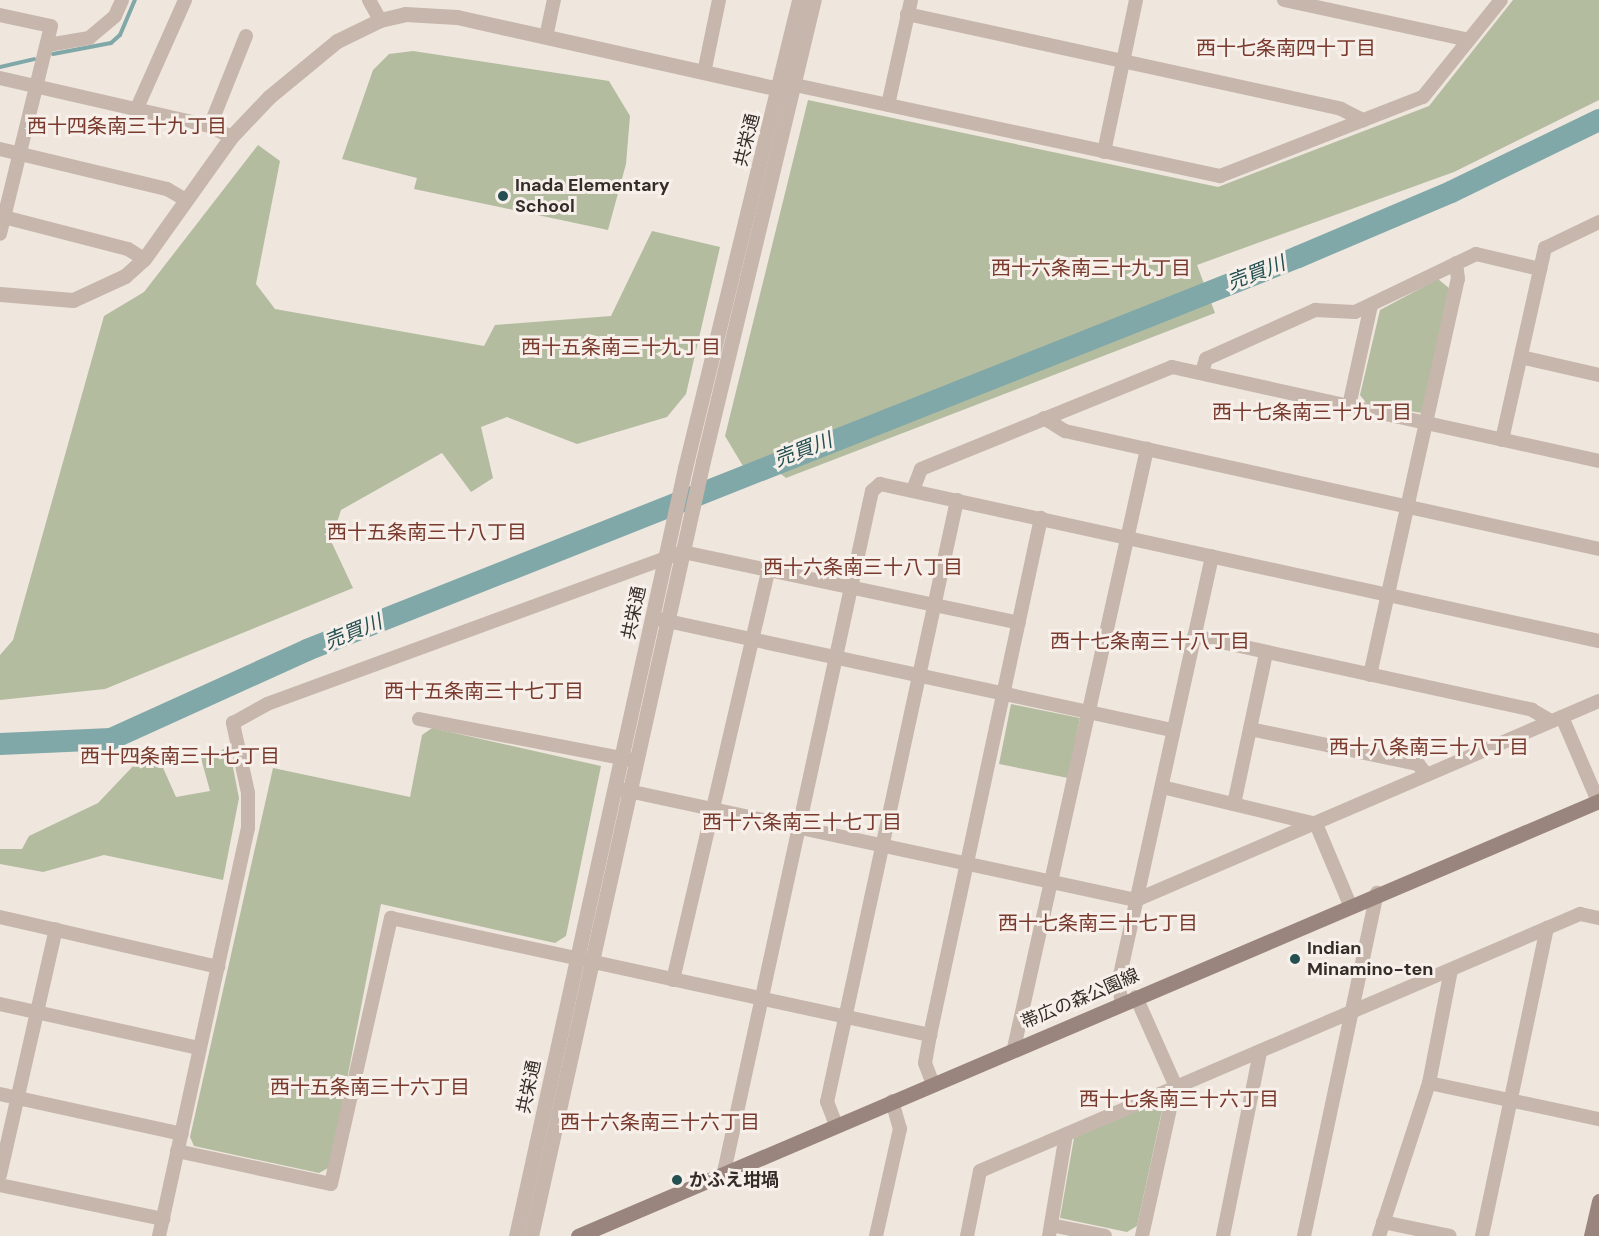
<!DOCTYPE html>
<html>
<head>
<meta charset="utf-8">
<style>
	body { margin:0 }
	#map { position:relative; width:1599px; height:1236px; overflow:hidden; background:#efe6de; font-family:"DM Sans","Noto Sans JP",sans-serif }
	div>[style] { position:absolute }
	.green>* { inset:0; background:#b4bca0 }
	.stream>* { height:4px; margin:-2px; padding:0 2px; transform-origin:2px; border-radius:2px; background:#80a8a8 }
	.river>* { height:22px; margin:-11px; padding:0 11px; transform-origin:11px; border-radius:11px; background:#80a8a8 }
	.minor>* { height:14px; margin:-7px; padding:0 7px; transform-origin:7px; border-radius:7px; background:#c6b6ab }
	.tertiary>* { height:15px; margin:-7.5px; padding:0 7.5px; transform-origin:7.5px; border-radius:7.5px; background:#c6b6ab }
	.secondary>* { height:15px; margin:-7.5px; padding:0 7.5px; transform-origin:7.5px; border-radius:7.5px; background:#99857d }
	.dots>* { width:16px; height:16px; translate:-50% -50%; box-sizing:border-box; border:3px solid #f7f0ea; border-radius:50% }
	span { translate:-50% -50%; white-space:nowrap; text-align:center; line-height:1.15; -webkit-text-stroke:6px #f7f0ea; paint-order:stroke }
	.street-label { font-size:18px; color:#342c29 }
	.poi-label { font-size:18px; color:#342c29; font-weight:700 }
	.left { translate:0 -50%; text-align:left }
	.neighbourhood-label { font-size:20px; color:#793a2d }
	.water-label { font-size:20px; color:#245051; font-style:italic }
</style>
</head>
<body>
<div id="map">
	<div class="green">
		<div style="clip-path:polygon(1513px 0,1599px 0,1599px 100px,1454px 172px,1197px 265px,1215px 313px,786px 478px,762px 459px,743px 466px,725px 436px,808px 100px,1218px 187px,1429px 106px)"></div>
		<div style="clip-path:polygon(413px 51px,609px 81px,630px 116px,626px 164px,608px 230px,414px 189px,417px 178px,342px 159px,373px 70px,389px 54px)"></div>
		<div style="clip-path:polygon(258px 145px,280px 161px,256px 284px,275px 309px,484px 346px,495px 325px,611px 316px,652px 231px,720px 247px,686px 394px,667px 417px,577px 444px,507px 417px,481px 427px,493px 478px,471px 492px,442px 453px,341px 510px,331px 541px,353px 588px,105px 689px,0 700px,0 655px,13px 640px,104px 316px,144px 292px)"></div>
		<div style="clip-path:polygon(1438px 279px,1449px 288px,1422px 413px,1367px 404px,1360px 395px,1380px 310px)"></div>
		<div style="clip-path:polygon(1011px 704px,1080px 718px,1068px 778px,999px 764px)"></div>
		<div style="clip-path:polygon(432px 728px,601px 766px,566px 936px,555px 943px,381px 904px,330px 1167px,319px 1173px,194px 1146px,190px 1137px,273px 768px,410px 797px,422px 735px)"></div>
		<div style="clip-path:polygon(229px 747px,239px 798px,223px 880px,104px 855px,43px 872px,0 864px,0 849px,22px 849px,29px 836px,98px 803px,136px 763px,160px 761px,176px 797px,210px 791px,201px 758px)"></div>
		<div style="clip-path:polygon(1153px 1104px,1162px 1111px,1137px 1226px,1127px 1232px,1060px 1218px,1074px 1138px)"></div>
	</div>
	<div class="stream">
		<div style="left:53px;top:54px;width:59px;rotate:-10.7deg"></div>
		<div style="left:111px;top:43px;width:12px;rotate:-42deg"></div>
		<div style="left:120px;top:35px;width:38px;rotate:-67deg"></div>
		<div style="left:0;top:67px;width:35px;rotate:-13deg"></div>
	</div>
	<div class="river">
		<div style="left:0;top:744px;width:111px;rotate:-2.6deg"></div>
		<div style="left:111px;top:739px;width:215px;rotate:-24.4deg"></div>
		<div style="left:307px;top:650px;width:1066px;rotate:-21.63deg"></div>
		<div style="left:1298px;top:257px;width:166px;rotate:-23deg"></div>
		<div style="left:1451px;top:192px;width:165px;rotate:-25.9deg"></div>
	</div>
	<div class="minor">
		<div style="left:369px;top:0;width:23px;rotate:61deg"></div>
		<div style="left:1284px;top:0;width:184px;rotate:12.2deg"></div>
		<div style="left:907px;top:14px;width:444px;rotate:12.3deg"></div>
		<div style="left:1341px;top:109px;width:25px;rotate:27deg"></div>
		<div style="left:0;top:15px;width:52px;rotate:12.2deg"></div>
		<div style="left:51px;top:26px;width:214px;rotate:103.8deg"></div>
		<div style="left:546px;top:37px;width:38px;rotate:-78deg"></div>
		<div style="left:48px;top:45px;width:42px;rotate:-9.7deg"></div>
		<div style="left:89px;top:38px;width:34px;rotate:-40deg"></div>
		<div style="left:115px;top:16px;width:17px;rotate:-66deg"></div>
		<div style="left:704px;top:73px;width:75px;rotate:-78.4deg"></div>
		<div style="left:0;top:78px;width:215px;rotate:12.9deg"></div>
		<div style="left:210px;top:126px;width:24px;rotate:28deg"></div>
		<div style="left:795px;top:85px;width:435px;rotate:12.1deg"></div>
		<div style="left:1220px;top:176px;width:218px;rotate:-21.3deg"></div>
		<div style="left:1423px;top:97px;width:124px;rotate:-51.2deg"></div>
		<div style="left:888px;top:105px;width:107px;rotate:-77.6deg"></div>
		<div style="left:137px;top:108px;width:118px;rotate:-66deg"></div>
		<div style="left:210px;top:126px;width:97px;rotate:-68.2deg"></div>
		<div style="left:0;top:149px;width:172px;rotate:13.5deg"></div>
		<div style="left:167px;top:189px;width:22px;rotate:30deg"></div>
		<div style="left:1104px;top:152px;width:155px;rotate:-78.1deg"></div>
		<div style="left:0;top:216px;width:132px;rotate:14.5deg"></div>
		<div style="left:128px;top:249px;width:19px;rotate:32deg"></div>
		<div style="left:1521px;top:357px;width:80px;rotate:13deg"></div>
		<div style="left:1202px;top:372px;width:14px;rotate:-73deg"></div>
		<div style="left:1206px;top:359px;width:120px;rotate:-24.2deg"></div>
		<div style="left:1315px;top:310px;width:40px;rotate:2.9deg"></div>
		<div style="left:1355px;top:312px;width:134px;rotate:-25.6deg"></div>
		<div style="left:1476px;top:254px;width:66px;rotate:13.2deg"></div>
		<div style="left:1349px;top:406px;width:103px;rotate:-77.7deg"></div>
		<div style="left:1044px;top:418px;width:25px;rotate:32deg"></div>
		<div style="left:1065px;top:431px;width:547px;rotate:12.46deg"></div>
		<div style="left:1502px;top:440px;width:197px;rotate:-77.4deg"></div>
		<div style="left:1545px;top:248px;width:60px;rotate:-25.7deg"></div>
		<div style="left:913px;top:490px;width:22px;rotate:-69deg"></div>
		<div style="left:921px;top:469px;width:271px;rotate:-22.1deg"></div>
		<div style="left:1172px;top:367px;width:437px;rotate:12.4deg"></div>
		<div style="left:658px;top:619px;width:526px;rotate:12.19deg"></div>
		<div style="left:1194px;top:636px;width:346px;rotate:12.3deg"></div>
		<div style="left:1532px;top:710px;width:22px;rotate:30deg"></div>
		<div style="left:1370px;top:675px;width:406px;rotate:-77.5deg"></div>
		<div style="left:1458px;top:279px;width:16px;rotate:-97deg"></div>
		<div style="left:1562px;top:717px;width:91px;rotate:66.8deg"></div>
		<div style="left:419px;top:719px;width:216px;rotate:10.9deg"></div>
		<div style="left:1250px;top:729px;width:172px;rotate:11.8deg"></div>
		<div style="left:1418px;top:764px;width:14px;rotate:51deg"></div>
		<div style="left:1162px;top:787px;width:158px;rotate:13.5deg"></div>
		<div style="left:1316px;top:824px;width:88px;rotate:67.2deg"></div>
		<div style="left:619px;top:789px;width:529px;rotate:12.12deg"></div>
		<div style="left:1136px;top:900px;width:504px;rotate:-23.26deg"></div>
		<div style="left:1234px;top:804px;width:154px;rotate:-78deg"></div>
		<div style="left:0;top:917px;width:224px;rotate:12.9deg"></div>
		<div style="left:673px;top:980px;width:423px;rotate:-76.9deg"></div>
		<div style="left:1136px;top:997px;width:98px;rotate:66deg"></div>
		<div style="left:1122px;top:1002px;width:18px;rotate:-103deg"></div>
		<div style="left:1118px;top:984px;width:438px;rotate:-77.6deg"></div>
		<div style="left:0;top:1004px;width:204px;rotate:12.5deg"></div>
		<div style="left:1014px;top:1048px;width:614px;rotate:-77.48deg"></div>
		<div style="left:1429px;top:1083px;width:174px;rotate:12deg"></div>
		<div style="left:933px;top:1084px;width:22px;rotate:-111deg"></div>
		<div style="left:925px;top:1063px;width:28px;rotate:-80deg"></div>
		<div style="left:930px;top:1035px;width:529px;rotate:-77.88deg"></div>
		<div style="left:0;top:1094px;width:186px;rotate:12.4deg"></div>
		<div style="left:836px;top:1125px;width:25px;rotate:-111deg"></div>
		<div style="left:827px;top:1102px;width:616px;rotate:-77.81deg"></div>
		<div style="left:177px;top:1151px;width:157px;rotate:12.1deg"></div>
		<div style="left:331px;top:1184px;width:273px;rotate:-77.3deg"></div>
		<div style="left:391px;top:918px;width:552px;rotate:12.25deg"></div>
		<div style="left:724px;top:1172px;width:697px;rotate:-77.74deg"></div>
		<div style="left:872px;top:491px;width:11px;rotate:-41deg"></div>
		<div style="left:880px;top:484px;width:736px;rotate:12.32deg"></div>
		<div style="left:0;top:1175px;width:252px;rotate:-77.2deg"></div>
		<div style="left:0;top:1185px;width:167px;rotate:11.8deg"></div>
		<div style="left:1383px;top:1222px;width:68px;rotate:11.8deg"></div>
		<div style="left:1051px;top:1225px;width:55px;rotate:11.5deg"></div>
		<div style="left:159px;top:1236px;width:418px;rotate:-77.7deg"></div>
		<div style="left:248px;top:828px;width:35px;rotate:-90deg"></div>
		<div style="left:248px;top:793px;width:72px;rotate:-102.1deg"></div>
		<div style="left:233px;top:723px;width:39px;rotate:-29deg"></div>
		<div style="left:267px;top:704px;width:443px;rotate:-20.1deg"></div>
		<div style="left:683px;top:552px;width:343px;rotate:11.9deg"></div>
		<div style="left:876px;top:1236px;width:110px;rotate:-77.4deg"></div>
		<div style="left:900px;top:1129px;width:29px;rotate:-106deg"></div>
		<div style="left:967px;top:1236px;width:66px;rotate:-78.7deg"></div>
		<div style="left:980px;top:1171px;width:653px;rotate:-23.19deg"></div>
		<div style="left:1580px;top:914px;width:19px;rotate:12deg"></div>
		<div style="left:1049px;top:1236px;width:103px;rotate:-80.5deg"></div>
		<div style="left:1142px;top:1236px;width:139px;rotate:-77.6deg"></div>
		<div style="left:1172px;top:1100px;width:10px;rotate:-114deg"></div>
		<div style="left:1223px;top:1236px;width:188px;rotate:-78.6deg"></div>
		<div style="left:1304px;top:1236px;width:351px;rotate:-78deg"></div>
		<div style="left:1379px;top:1236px;width:161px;rotate:-71.9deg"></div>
		<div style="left:1429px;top:1083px;width:115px;rotate:-79deg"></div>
		<div style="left:1482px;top:1236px;width:315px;rotate:-78.1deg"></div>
	</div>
	<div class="tertiary">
		<div style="left:0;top:294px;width:73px;rotate:4.7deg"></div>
		<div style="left:73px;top:300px;width:57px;rotate:-24.8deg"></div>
		<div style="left:125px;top:276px;width:25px;rotate:-42deg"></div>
		<div style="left:144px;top:259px;width:150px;rotate:-54.5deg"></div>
		<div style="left:231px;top:137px;width:55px;rotate:-46.5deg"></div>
		<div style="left:269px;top:97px;width:88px;rotate:-39.5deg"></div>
		<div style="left:337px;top:41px;width:48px;rotate:-26deg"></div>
		<div style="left:380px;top:20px;width:26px;rotate:-13deg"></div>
		<div style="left:405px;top:14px;width:52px;rotate:3.3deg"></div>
		<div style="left:457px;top:17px;width:339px;rotate:12.6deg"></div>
		<div style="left:516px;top:1236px;width:786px;rotate:-77.59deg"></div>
		<div style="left:685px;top:468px;width:482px;rotate:-76.3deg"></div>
		<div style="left:531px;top:1236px;width:794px;rotate:-77.49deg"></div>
		<div style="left:703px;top:461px;width:474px;rotate:-76.5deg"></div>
	</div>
	<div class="secondary">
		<div style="left:578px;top:1236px;width:1110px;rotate:-23.08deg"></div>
		<div style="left:1591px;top:1236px;width:36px;rotate:-77deg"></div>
	</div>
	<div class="dots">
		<div style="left:503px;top:196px;background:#245051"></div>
		<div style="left:1295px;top:959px;background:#245051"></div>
		<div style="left:677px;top:1180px;background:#245051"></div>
	</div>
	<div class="street-label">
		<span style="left:747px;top:140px;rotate:-76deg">共栄通</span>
		<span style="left:634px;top:613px;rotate:-78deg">共栄通</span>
		<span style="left:1080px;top:999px;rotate:-23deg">帯広の森公園線</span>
		<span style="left:529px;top:1087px;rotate:-78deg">共栄通</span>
	</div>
	<div class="poi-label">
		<span class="left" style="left:515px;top:196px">Inada Elementary<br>School</span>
		<span class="left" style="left:1307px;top:959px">Indian<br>Minamino-ten</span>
		<span class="left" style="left:689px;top:1180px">かふえ坩堝</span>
	</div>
	<div class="neighbourhood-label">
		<span style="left:1286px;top:48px">西十七条南四十丁目</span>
		<span style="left:127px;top:126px">西十四条南三十九丁目</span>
		<span style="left:1091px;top:268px">西十六条南三十九丁目</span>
		<span style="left:621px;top:347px">西十五条南三十九丁目</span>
		<span style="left:1312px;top:412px">西十七条南三十九丁目</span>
		<span style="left:427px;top:532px">西十五条南三十八丁目</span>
		<span style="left:863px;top:567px">西十六条南三十八丁目</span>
		<span style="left:1150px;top:641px">西十七条南三十八丁目</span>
		<span style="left:484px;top:691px">西十五条南三十七丁目</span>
		<span style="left:1429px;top:747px">西十八条南三十八丁目</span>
		<span style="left:180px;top:756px">西十四条南三十七丁目</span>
		<span style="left:802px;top:822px">西十六条南三十七丁目</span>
		<span style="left:1098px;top:923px">西十七条南三十七丁目</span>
		<span style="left:370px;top:1087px">西十五条南三十六丁目</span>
		<span style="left:1179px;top:1099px">西十七条南三十六丁目</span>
		<span style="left:660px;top:1122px">西十六条南三十六丁目</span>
	</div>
	<div class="water-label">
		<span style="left:1256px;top:273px;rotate:-21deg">売買川</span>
		<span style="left:803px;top:450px;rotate:-21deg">売買川</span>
		<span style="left:353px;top:632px;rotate:-22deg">売買川</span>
	</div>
</div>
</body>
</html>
